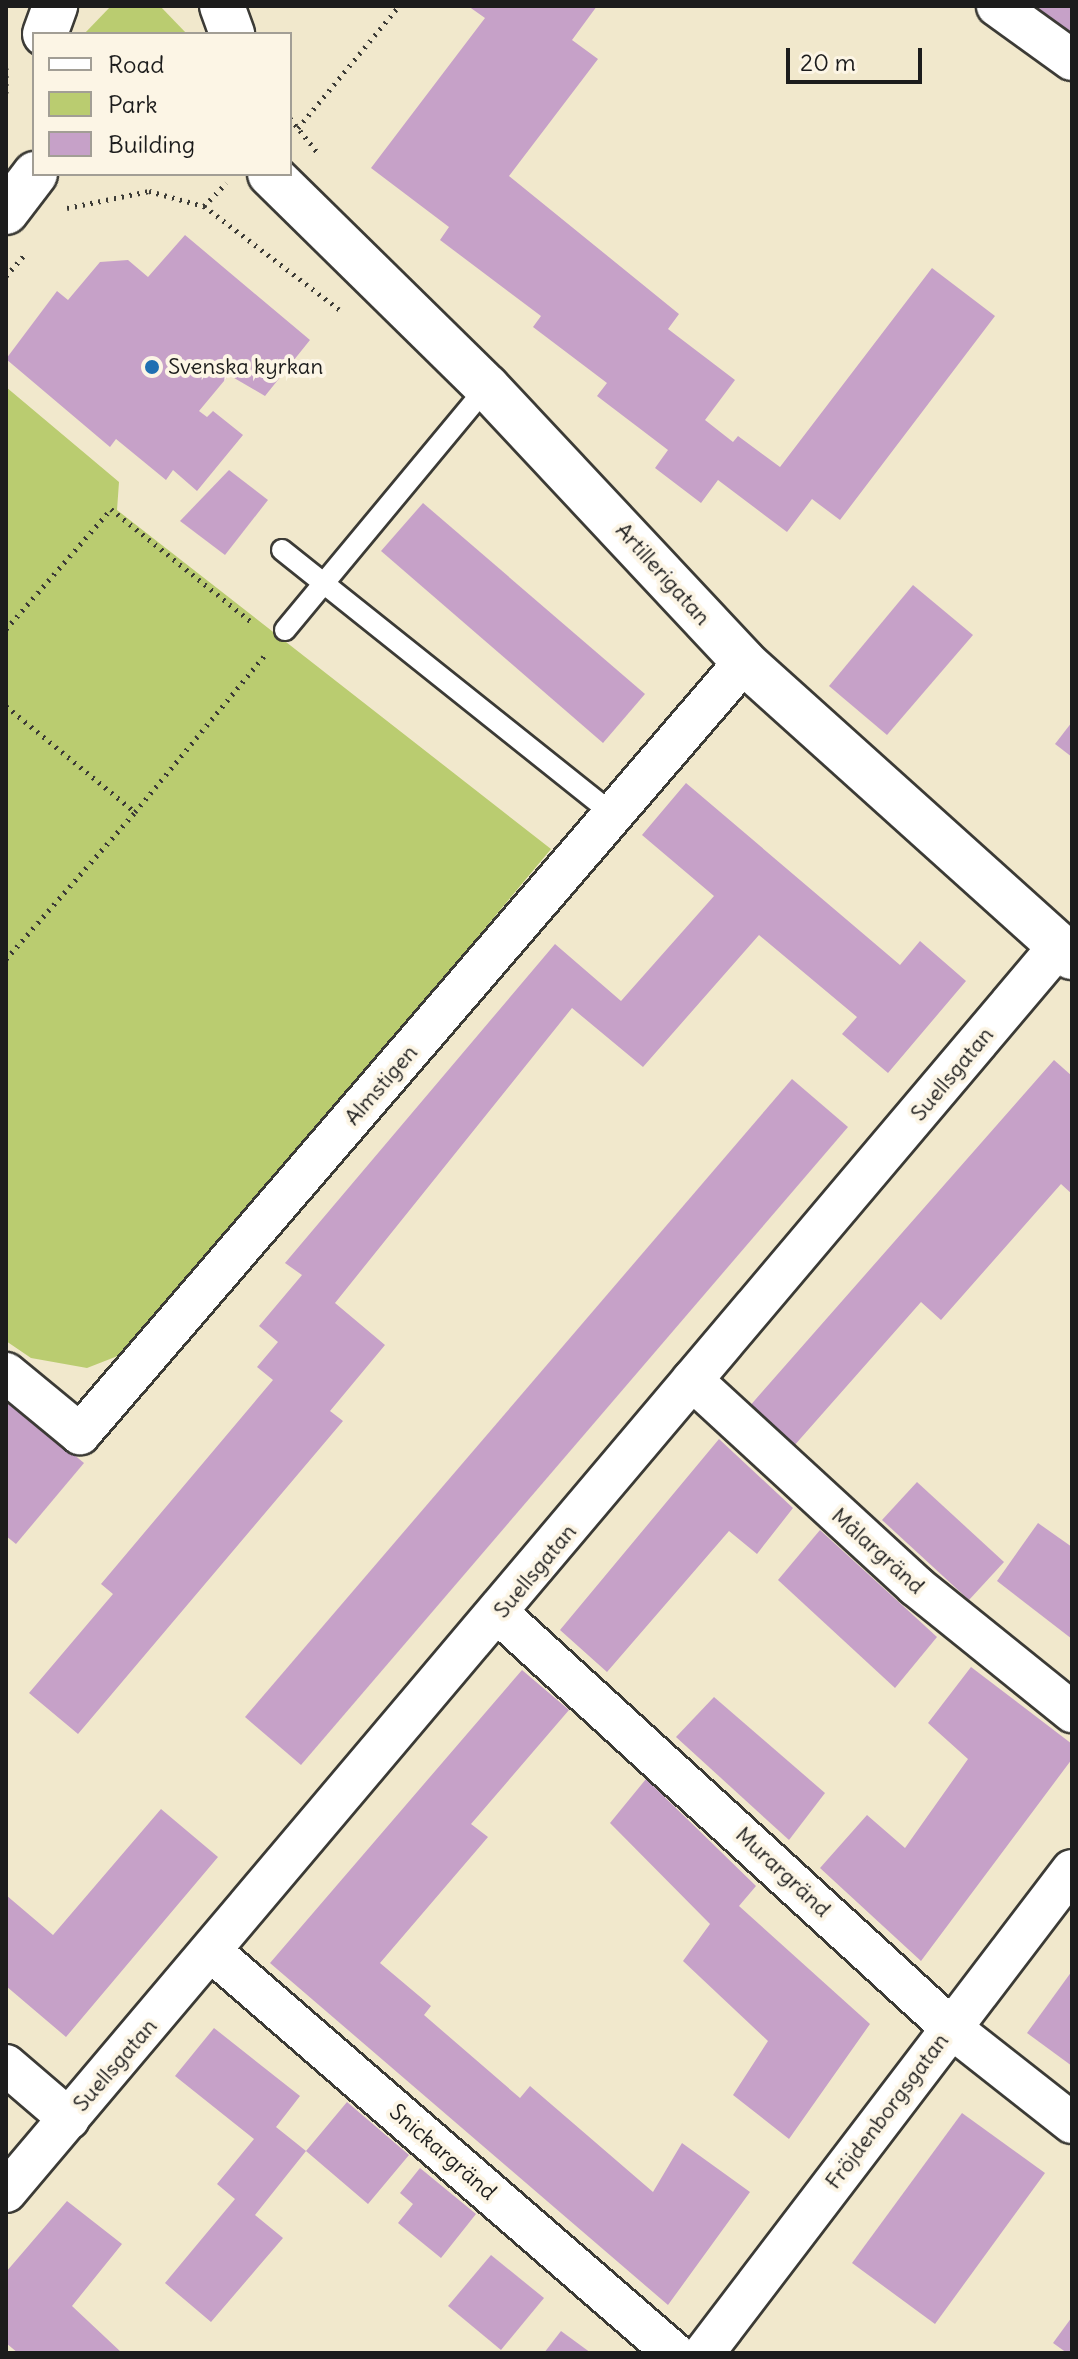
<!DOCTYPE html>
<html>
<head>
<meta charset="utf-8">
<style>
	body { margin:0 }
	#map { position:relative; width:1078px; height:2359px; overflow:hidden; background:#f1e8cc; font-family:Delius,sans-serif }
	div>[style] { position:absolute }
	.green>* { inset:0; background:#bacc70 }
	.building>* { inset:0; background:#c6a1c8 }
	.path>* { height:5px; margin-top:-2.5px; transform-origin:0; background:repeating-linear-gradient(90deg,#3c3b36 0 2px,transparent 0 8px) }
	.roads { filter:drop-shadow(2px 0 #3c3b36) drop-shadow(-2px 0 #3c3b36) drop-shadow(0 2px #3c3b36) drop-shadow(0 -2px #3c3b36) }
	.service>* { height:20px; margin:-10px; padding:0 10px; transform-origin:10px; border-radius:10px; background:#fff }
	.minor>* { height:40px; margin:-20px; padding:0 20px; transform-origin:20px; border-radius:20px; background:#fff }
	.tertiary>* { height:44px; margin:-22px; padding:0 22px; transform-origin:22px; border-radius:22px; background:#fff }
	.dots>* { width:22px; height:22px; translate:-50% -50%; box-sizing:border-box; border:4px solid #fcf5e5; border-radius:50% }
	span { translate:-50% -50%; white-space:nowrap; text-align:center; line-height:1.15; -webkit-text-stroke:8px #fcf5e5; paint-order:stroke }
	.poi-label { font-size:22px; color:#1c1c1c }
	.left { translate:0 -50%; text-align:left }
	.street-label { font-size:22px; color:#1c1c1c }
	.frame { position:absolute; inset:0; border:8px solid #1c1c1c; pointer-events:none }
	.legend { position:absolute; left:32px; top:32px; width:260px; height:144px; box-sizing:border-box; background:#fcf5e5; border:2px solid #a29e95; margin:0; padding:10px 14px; list-style:none; font-size:24px; color:#1c1c1c }
	.legend li { display:flex; align-items:center; gap:16px; height:40px }
	.legend b { width:40px; border:2px solid #a29e95 }
	.scale { position:absolute; left:786px; top:48px; width:136px; height:36px; box-sizing:border-box; border:4px solid #1c1c1c; border-top:0; padding-left:10px; font-size:24px; line-height:28px; white-space:nowrap; color:#1c1c1c; -webkit-text-stroke:6px #fcf5e5; paint-order:stroke }
</style>
</head>
<body>
<div id="map">
	<div class="green">
		<div style="clip-path:polygon(111px 6px,160px 6px,187px 34px,84px 34px)"></div>
		<div style="clip-path:polygon(6px 387px,119px 482px,117px 510px,551px 849px,133px 1350px,87px 1368px,31px 1358px,6px 1341px)"></div>
	</div>
	<div class="building">
		<div style="clip-path:polygon(468px 6px,597px 6px,572px 40px,598px 59px,509px 176px,679px 314px,668px 329px,735px 380px,705px 420px,733px 442px,738px 436px,780px 467px,932px 268px,995px 316px,840px 520px,812px 499px,787px 532px,718px 480px,701px 503px,655px 468px,668px 450px,597px 396px,607px 383px,533px 327px,541px 316px,440px 240px,449px 227px,371px 168px,485px 18px)"></div>
		<div style="clip-path:polygon(1032px 6px,1072px 6px,1072px 38px)"></div>
		<div style="clip-path:polygon(185px 235px,310px 340px,265px 396px,229px 375px,199px 411px,207px 417px,213px 411px,243px 435px,197px 491px,173px 470px,166px 480px,116px 439px,110px 447px,6px 359px,57px 291px,68px 300px,100px 262px,128px 260px,148px 277px)"></div>
		<div style="clip-path:polygon(229px 470px,268px 500px,225px 555px,180px 521px)"></div>
		<div style="clip-path:polygon(423px 503px,645px 694px,603px 743px,381px 551px)"></div>
		<div style="clip-path:polygon(913px 585px,973px 635px,887px 735px,829px 686px)"></div>
		<div style="clip-path:polygon(1072px 722px,1072px 757px,1055px 744px)"></div>
		<div style="clip-path:polygon(686px 783px,900px 965px,920px 941px,966px 981px,888px 1073px,842px 1034px,857px 1017px,759px 935px,643px 1067px,572px 1008px,335px 1303px,385px 1345px,330px 1411px,343px 1421px,78px 1734px,29px 1693px,113px 1594px,101px 1584px,273px 1380px,257px 1367px,278px 1342px,259px 1326px,302px 1275px,285px 1263px,555px 944px,621px 1001px,714px 896px,642px 835px)"></div>
		<div style="clip-path:polygon(1054px 1060px,1072px 1076px,1072px 1194px,1061px 1184px,941px 1320px,921px 1302px,793px 1447px,748px 1408px)"></div>
		<div style="clip-path:polygon(792px 1079px,848px 1127px,301px 1765px,245px 1717px)"></div>
		<div style="clip-path:polygon(6px 1399px,84px 1463px,16px 1544px,6px 1536px)"></div>
		<div style="clip-path:polygon(719px 1439px,793px 1508px,757px 1554px,729px 1531px,607px 1672px,560px 1630px)"></div>
		<div style="clip-path:polygon(917px 1482px,1004px 1562px,969px 1600px,882px 1520px)"></div>
		<div style="clip-path:polygon(1038px 1523px,1072px 1547px,1072px 1639px,997px 1581px)"></div>
		<div style="clip-path:polygon(820px 1530px,937px 1637px,895px 1688px,778px 1580px)"></div>
		<div style="clip-path:polygon(971px 1667px,1072px 1744px,1072px 1759px,921px 1961px,820px 1868px,867px 1815px,905px 1848px,968px 1759px,928px 1723px)"></div>
		<div style="clip-path:polygon(522px 1670px,569px 1710px,471px 1824px,488px 1837px,380px 1963px,431px 2006px,424px 2015px,520px 2098px,530px 2086px,653px 2192px,682px 2143px,750px 2192px,668px 2305px,270px 1963px)"></div>
		<div style="clip-path:polygon(714px 1697px,825px 1793px,789px 1840px,676px 1737px)"></div>
		<div style="clip-path:polygon(646px 1779px,756px 1886px,739px 1906px,870px 2024px,789px 2139px,733px 2095px,768px 2041px,683px 1961px,710px 1924px,610px 1823px)"></div>
		<div style="clip-path:polygon(161px 1809px,218px 1857px,66px 2037px,6px 1986px,6px 1895px,53px 1935px)"></div>
		<div style="clip-path:polygon(1072px 1971px,1072px 2066px,1027px 2033px)"></div>
		<div style="clip-path:polygon(214px 2028px,300px 2096px,276px 2127px,306px 2151px,347px 2102px,409px 2155px,368px 2204px,306px 2151px,255px 2215px,283px 2238px,211px 2322px,165px 2283px,235px 2199px,217px 2184px,254px 2139px,175px 2076px)"></div>
		<div style="clip-path:polygon(962px 2113px,1045px 2173px,935px 2324px,852px 2263px)"></div>
		<div style="clip-path:polygon(420px 2168px,476px 2214px,441px 2258px,398px 2223px,413px 2204px,400px 2193px)"></div>
		<div style="clip-path:polygon(67px 2201px,122px 2244px,72px 2306px,122px 2353px,18px 2353px,6px 2343px,6px 2272px)"></div>
		<div style="clip-path:polygon(491px 2255px,544px 2298px,501px 2350px,448px 2306px)"></div>
		<div style="clip-path:polygon(1072px 2317px,1072px 2353px,1067px 2353px,1053px 2343px)"></div>
		<div style="clip-path:polygon(561px 2331px,591px 2353px,544px 2353px)"></div>
	</div>
	<div class="path">
		<div style="left:6px;top:68px;width:25px;rotate:90deg"></div>
		<div style="left:290px;top:118px;width:43px;rotate:51.5deg"></div>
		<div style="left:298px;top:128px;width:158px;rotate:-50.4deg"></div>
		<div style="left:204px;top:206px;width:171px;rotate:37.4deg"></div>
		<div style="left:67px;top:208px;width:84px;rotate:-11.7deg"></div>
		<div style="left:149px;top:191px;width:57px;rotate:15.3deg"></div>
		<div style="left:204px;top:206px;width:32px;rotate:-46deg"></div>
		<div style="left:6px;top:276px;width:29px;rotate:-49deg"></div>
		<div style="left:6px;top:629px;width:159px;rotate:-48.8deg"></div>
		<div style="left:111px;top:509px;width:182px;rotate:38.8deg"></div>
		<div style="left:6px;top:706px;width:167px;rotate:39.4deg"></div>
		<div style="left:135px;top:812px;width:204px;rotate:-50.4deg"></div>
		<div style="left:6px;top:959px;width:196px;rotate:-48.7deg"></div>
	</div>
	<div class="roads">
		<div class="service">
			<div style="left:282px;top:550px;width:423px;rotate:38.6deg"></div>
			<div style="left:285px;top:630px;width:316px;rotate:-50.3deg"></div>
		</div>
		<div class="minor">
			<div style="left:997px;top:6px;width:92px;rotate:35.8deg"></div>
			<div style="left:6px;top:1373px;width:96px;rotate:39.5deg"></div>
			<div style="left:80px;top:1434px;width:1018px;rotate:-49.3deg"></div>
			<div style="left:692px;top:1380px;width:304px;rotate:42.6deg"></div>
			<div style="left:916px;top:1586px;width:201px;rotate:38.9deg"></div>
			<div style="left:499px;top:1614px;width:612px;rotate:42.48deg"></div>
			<div style="left:950px;top:2027px;width:155px;rotate:38.2deg"></div>
			<div style="left:212px;top:1952px;width:612px;rotate:40.96deg"></div>
			<div style="left:6px;top:2065px;width:83px;rotate:40.6deg"></div>
			<div style="left:6px;top:2192px;width:1631px;rotate:-49.8deg"></div>
			<div style="left:704px;top:2353px;width:607px;rotate:-52.7deg"></div>
		</div>
		<div class="tertiary">
			<div style="left:222px;top:6px;width:30px;rotate:70deg"></div>
			<div style="left:45px;top:34px;width:30px;rotate:-70deg"></div>
			<div style="left:270px;top:174px;width:304px;rotate:44.5deg"></div>
			<div style="left:487px;top:387px;width:376px;rotate:46.9deg"></div>
			<div style="left:744px;top:662px;width:441px;rotate:42deg"></div>
			<div style="left:6px;top:212px;width:48px;rotate:-52.7deg"></div>
		</div>
	</div>
	<div class="dots">
		<div style="left:152px;top:367px;background:#1f6fb2"></div>
	</div>
	<div class="poi-label">
		<span class="left" style="left:168px;top:367px">Svenska kyrkan</span>
	</div>
	<div class="street-label">
		<span style="left:663px;top:574px;rotate:48deg">Artillerigatan</span>
		<span style="left:952px;top:1074px;rotate:-50deg">Suellsgatan</span>
		<span style="left:381px;top:1085px;rotate:-49deg">Almstigen</span>
		<span style="left:878px;top:1551px;rotate:42deg">Målargränd</span>
		<span style="left:535px;top:1571px;rotate:-50deg">Suellsgatan</span>
		<span style="left:783px;top:1872px;rotate:43deg">Murargränd</span>
		<span style="left:115px;top:2065px;rotate:-49deg">Suellsgatan</span>
		<span style="left:887px;top:2111px;rotate:-53deg">Fröjdenborgsgatan</span>
		<span style="left:443px;top:2152px;rotate:41deg">Snickargränd</span>
	</div>
	<div class="frame"></div>
	<ul class="legend">
	<li><b style="height:10px;background:#fff"></b>Road</li>
	<li><b style="height:22px;background:#bacc70"></b>Park</li>
	<li><b style="height:22px;background:#c6a1c8"></b>Building</li>
	</ul>
	<div class="scale">20 m</div>
</div>
</body>
</html>
